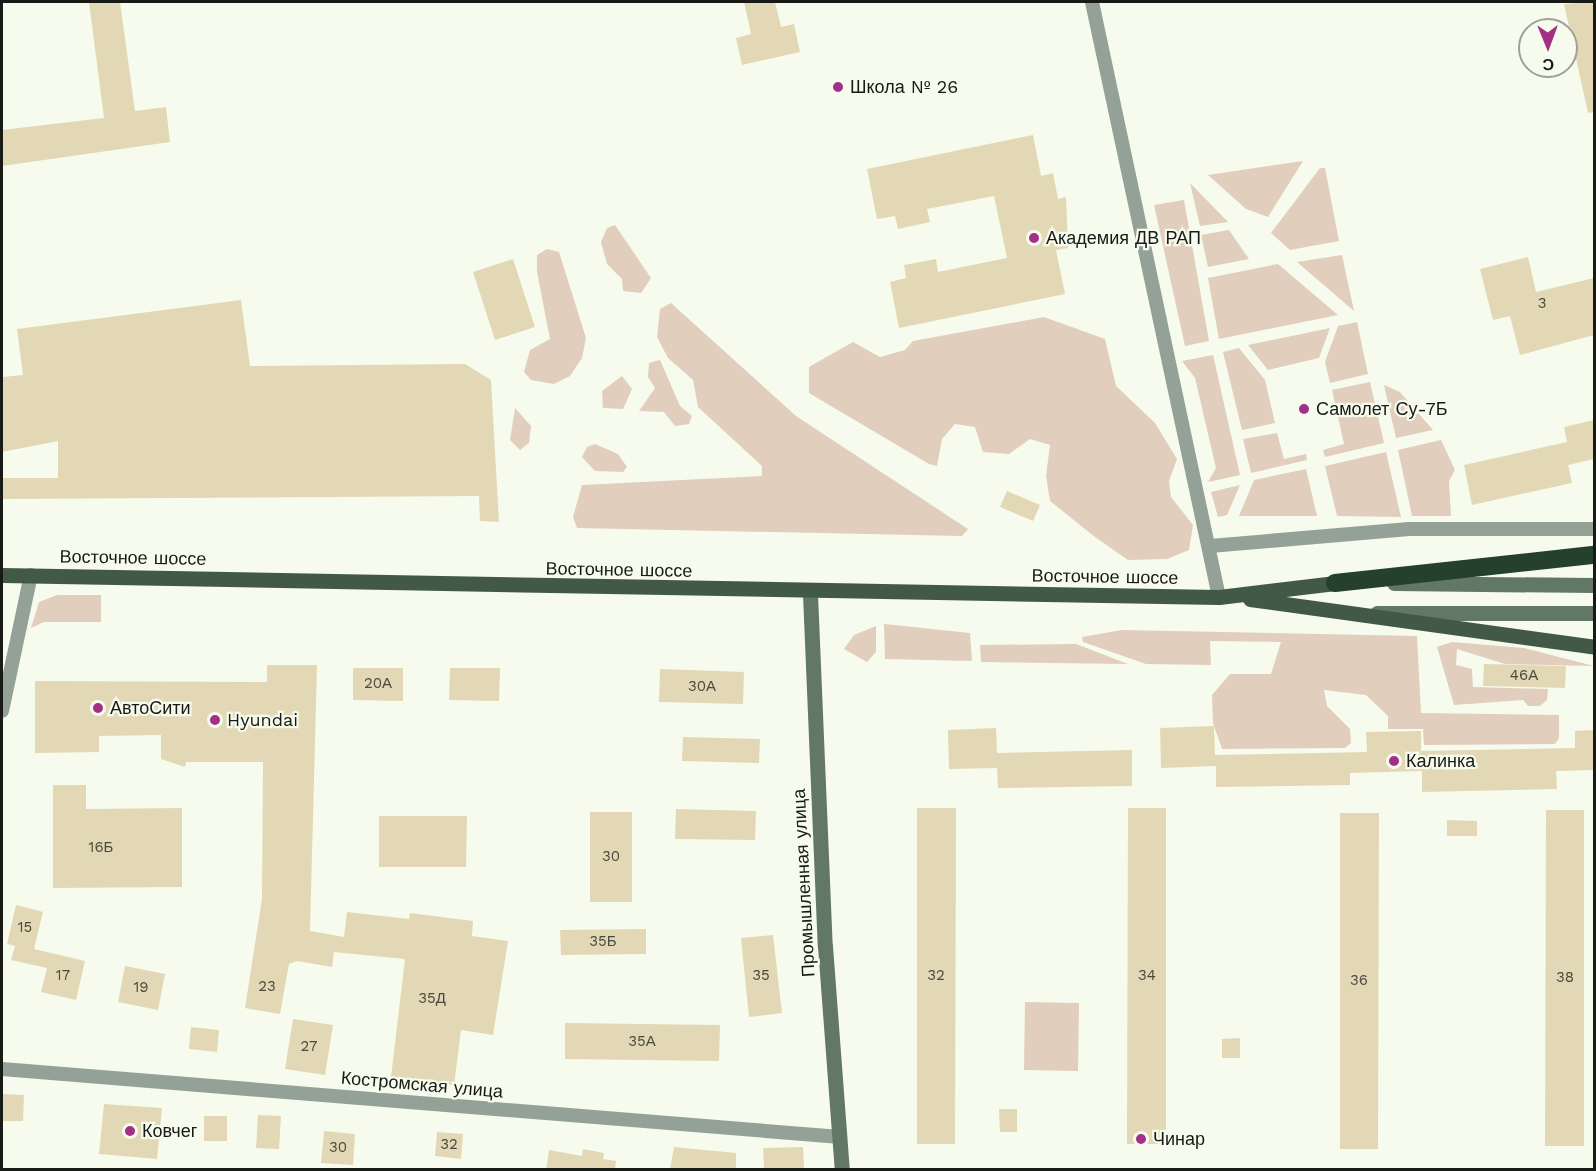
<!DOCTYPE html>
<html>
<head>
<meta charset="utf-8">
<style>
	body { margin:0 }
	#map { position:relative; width:1596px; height:1171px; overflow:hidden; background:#f6fbee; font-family:"Work Sans",sans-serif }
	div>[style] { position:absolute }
	.green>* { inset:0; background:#e1cebd }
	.building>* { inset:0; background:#e3d8b5 }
	.street>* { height:14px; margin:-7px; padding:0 7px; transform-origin:7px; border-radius:7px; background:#93a196 }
	.secondary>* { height:15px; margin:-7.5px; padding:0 7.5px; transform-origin:7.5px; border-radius:7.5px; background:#637767 }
	.primary>* { height:15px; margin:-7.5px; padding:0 7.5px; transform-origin:7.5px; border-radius:7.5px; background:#425947 }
	.highway>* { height:18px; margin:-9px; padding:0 9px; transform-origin:9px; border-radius:9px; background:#25402c }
	.dots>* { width:16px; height:16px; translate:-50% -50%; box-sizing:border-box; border:3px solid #f6fbee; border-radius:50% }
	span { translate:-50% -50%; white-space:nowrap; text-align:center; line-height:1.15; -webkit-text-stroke:4.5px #f6fbee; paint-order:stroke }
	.number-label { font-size:15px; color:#4b4a3d }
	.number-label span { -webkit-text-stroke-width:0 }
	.poi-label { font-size:18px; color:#181a15 }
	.left { translate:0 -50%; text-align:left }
	.street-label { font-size:18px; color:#181a15 }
	.frame { position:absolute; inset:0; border:3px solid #181a15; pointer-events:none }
	.north { position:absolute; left:1518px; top:18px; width:60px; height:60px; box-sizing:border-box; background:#f6fbee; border:2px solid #9da197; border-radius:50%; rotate:179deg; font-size:16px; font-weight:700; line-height:24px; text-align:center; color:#181a15 }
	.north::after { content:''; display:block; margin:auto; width:21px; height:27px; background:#a42f87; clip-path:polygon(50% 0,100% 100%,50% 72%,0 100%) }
</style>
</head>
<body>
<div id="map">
	<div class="green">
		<div style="clip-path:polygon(1303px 161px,1268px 217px,1246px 209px,1208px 175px)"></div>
		<div style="clip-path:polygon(1320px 168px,1325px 168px,1339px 241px,1290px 250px,1271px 233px)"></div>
		<div style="clip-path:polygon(1190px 183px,1228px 222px,1200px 226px)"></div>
		<div style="clip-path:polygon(1184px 200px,1209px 341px,1185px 346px,1154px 205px)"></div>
		<div style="clip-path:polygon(615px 225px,651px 278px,641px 293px,623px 291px,622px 279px,607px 264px,601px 242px,607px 228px)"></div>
		<div style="clip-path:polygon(1229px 230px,1249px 259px,1208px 267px,1201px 235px)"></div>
		<div style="clip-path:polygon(547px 249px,559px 252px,586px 338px,582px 358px,570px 376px,554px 384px,531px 380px,524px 372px,530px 350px,550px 339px,537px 272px,537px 255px)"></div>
		<div style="clip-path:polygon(1342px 255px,1354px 311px,1297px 262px)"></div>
		<div style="clip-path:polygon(1278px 264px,1338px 315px,1219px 339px,1208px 278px)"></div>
		<div style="clip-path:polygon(671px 303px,796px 416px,968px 529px,962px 536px,577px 528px,573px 517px,582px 485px,762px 476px,762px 466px,698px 407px,693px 380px,668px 358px,657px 337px,660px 309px)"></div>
		<div style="clip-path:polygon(1044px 317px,1105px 339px,1116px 386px,1155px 423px,1177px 459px,1169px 481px,1171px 497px,1193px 525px,1189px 550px,1167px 559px,1128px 560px,1095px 537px,1050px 501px,1046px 476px,1050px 445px,1030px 439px,1009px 454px,983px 452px,975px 427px,955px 424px,942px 439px,937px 466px,929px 464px,809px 393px,809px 367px,853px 342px,880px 357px,905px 350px,913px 341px)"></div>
		<div style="clip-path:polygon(1357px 322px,1368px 374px,1330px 383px,1325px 362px,1338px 326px)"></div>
		<div style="clip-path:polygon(1330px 328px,1319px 358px,1268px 370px,1248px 345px)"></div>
		<div style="clip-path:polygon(1239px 348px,1265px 380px,1275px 423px,1242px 430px,1223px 352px)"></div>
		<div style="clip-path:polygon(1213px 355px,1240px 475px,1208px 482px,1216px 468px,1195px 378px,1182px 361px)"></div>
		<div style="clip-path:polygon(660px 360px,680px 406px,692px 416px,689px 424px,675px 426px,664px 412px,639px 411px,655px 388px,648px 377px,649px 363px)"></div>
		<div style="clip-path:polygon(622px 376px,632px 389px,623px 409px,603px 408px,602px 391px)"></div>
		<div style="clip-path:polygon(1370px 382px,1384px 443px,1325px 457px,1323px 450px,1344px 444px,1332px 390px)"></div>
		<div style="clip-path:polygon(1384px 385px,1400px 392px,1433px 430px,1396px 438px)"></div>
		<div style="clip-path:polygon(515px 408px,531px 426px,529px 443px,520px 450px,510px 440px)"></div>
		<div style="clip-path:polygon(1277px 433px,1284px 459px,1306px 454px,1307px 460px,1251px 473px,1243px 439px)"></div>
		<div style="clip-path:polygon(1441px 440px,1455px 470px,1449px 481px,1451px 516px,1412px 516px,1398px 450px)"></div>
		<div style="clip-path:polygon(595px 444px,618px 454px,627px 467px,623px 472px,595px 471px,582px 457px,587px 447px)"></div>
		<div style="clip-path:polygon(1386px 452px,1401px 517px,1337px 516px,1325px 466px)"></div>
		<div style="clip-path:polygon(1306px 469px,1317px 516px,1239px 516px,1254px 480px)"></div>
		<div style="clip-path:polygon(1240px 485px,1227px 515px,1218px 517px,1211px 492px)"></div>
		<div style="clip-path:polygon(57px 595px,101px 595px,101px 622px,44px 622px,31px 628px,39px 602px)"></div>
		<div style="clip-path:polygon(884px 624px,970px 633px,972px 661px,885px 659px)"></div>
		<div style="clip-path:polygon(876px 626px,876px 652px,867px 662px,844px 649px,854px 635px)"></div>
		<div style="clip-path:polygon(1122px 630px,1417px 636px,1421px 713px,1559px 715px,1559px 738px,1555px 744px,1424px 745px,1423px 729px,1388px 729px,1388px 716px,1366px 695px,1324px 690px,1327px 706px,1350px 729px,1351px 743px,1345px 748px,1222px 749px,1213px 723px,1212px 695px,1230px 674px,1271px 674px,1281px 642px,1210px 641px,1211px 665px,1146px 664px,1083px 642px,1082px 637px)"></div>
		<div style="clip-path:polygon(1452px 642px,1524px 648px,1594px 666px,1505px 664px,1457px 649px,1456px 665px,1472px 669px,1473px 687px,1548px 689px,1547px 700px,1540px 706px,1528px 706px,1523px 700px,1454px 705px,1437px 647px)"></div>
		<div style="clip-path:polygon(1076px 644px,1128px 664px,981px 662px,980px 645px)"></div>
		<div style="clip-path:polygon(1025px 1002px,1079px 1003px,1078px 1071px,1024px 1070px)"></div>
	</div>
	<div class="building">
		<div style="clip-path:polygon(89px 2px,120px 2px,135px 111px,166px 107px,170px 142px,2px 166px,2px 130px,104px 118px)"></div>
		<div style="clip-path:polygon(744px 2px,775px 2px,781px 27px,794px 24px,800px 52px,742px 65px,736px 38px,751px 34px)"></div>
		<div style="clip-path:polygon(1594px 2px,1594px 112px,1588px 113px,1564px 4px)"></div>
		<div style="clip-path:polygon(1033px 135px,1041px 176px,1053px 173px,1058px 199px,1066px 197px,1068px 248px,1056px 250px,1065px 294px,899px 328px,890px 282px,906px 278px,904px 265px,936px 259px,938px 272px,1007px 258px,994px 196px,927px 209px,930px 222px,898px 229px,895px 216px,877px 219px,867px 169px)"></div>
		<div style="clip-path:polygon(1528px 257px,1536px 292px,1594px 278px,1594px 335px,1520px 355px,1510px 316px,1493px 320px,1480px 269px)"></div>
		<div style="clip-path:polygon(513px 259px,535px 327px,495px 340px,473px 272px)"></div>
		<div style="clip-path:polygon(241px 300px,250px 366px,465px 364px,491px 380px,499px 522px,480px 521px,479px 496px,2px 499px,2px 478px,58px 478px,58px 441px,2px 452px,2px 377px,23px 375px,17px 329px)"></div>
		<div style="clip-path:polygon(1594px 420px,1594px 459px,1568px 465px,1572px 483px,1472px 505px,1464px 465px,1567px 442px,1564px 427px)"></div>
		<div style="clip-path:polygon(1007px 491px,1040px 505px,1033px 521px,1000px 507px)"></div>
		<div style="clip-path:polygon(1484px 664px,1566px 666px,1565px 688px,1483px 686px)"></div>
		<div style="clip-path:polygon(267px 665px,317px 665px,310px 931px,344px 937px,347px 912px,409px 919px,410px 913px,473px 921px,472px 936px,508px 941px,493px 1035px,461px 1030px,454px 1085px,391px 1077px,405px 959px,334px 952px,332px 967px,297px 961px,289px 964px,280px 1014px,245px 1008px,262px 899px,263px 762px,186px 762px,185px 767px,161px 759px,161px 735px,99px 736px,99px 752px,35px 753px,35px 681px,267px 682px)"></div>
		<div style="clip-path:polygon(353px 668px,403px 668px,403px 701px,353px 700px)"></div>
		<div style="clip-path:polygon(450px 668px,500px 668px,499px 701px,449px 700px)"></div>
		<div style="clip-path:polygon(660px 669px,744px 672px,743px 704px,659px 702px)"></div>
		<div style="clip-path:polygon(1214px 726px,1215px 755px,1367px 752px,1366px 732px,1421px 731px,1421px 751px,1575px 748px,1575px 731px,1594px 730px,1594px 770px,1556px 771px,1557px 789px,1422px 792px,1422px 771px,1350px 773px,1350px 785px,1216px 787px,1216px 766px,1161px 768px,1160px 728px)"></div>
		<div style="clip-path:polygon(996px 728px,997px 753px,1132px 750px,1132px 786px,998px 788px,997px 768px,949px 769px,948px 730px)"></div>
		<div style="clip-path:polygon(683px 737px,760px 739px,759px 763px,682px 761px)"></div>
		<div style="clip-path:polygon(53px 785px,86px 785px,86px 809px,182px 808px,182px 887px,53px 888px)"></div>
		<div style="clip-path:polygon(917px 808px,956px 808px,955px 1144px,917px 1144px)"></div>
		<div style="clip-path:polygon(1128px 808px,1166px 808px,1166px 1144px,1127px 1144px)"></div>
		<div style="clip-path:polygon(676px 809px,756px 811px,755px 840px,675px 839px)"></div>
		<div style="clip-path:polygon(1546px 810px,1584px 810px,1584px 1146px,1545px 1146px)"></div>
		<div style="clip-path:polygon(590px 812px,632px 812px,632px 902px,590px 902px)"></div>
		<div style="clip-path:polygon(1340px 813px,1379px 813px,1378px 1149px,1340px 1149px)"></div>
		<div style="clip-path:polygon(379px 816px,467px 816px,466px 867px,379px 867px)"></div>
		<div style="clip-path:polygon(1447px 820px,1477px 821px,1477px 836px,1447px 836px)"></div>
		<div style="clip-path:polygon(16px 905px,43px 912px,34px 949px,85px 961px,76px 1000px,41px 992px,47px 968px,11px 960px,15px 946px,7px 944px)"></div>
		<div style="clip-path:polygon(646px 929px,646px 954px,561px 955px,560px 930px)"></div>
		<div style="clip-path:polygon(773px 935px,782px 1013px,749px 1017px,741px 938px)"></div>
		<div style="clip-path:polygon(125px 966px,165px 974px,158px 1010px,118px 1002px)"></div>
		<div style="clip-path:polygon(293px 1019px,333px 1025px,325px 1075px,285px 1069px)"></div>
		<div style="clip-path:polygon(565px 1023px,720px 1025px,719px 1061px,565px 1059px)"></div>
		<div style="clip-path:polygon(191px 1027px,219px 1030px,217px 1052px,189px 1049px)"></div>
		<div style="clip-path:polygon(1240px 1038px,1240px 1058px,1222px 1058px,1222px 1039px)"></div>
		<div style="clip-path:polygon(2px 1094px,24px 1095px,23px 1121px,2px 1121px)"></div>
		<div style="clip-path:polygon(104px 1104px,162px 1108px,157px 1159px,99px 1154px)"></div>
		<div style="clip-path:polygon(999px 1109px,1017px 1109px,1017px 1132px,1000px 1132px)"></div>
		<div style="clip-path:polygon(258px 1115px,281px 1116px,279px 1149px,256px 1148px)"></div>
		<div style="clip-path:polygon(204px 1116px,227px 1116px,227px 1141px,204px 1141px)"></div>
		<div style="clip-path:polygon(324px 1131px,355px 1134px,353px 1165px,321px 1163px)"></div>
		<div style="clip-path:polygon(437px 1132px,463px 1134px,461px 1159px,435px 1156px)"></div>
		<div style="clip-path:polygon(674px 1147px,736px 1153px,736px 1170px,670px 1170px)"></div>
		<div style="clip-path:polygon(803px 1147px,804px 1170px,764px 1170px,763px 1148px)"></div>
		<div style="clip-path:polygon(583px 1149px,604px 1153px,603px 1159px,616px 1161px,615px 1170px,546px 1170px,549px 1150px,582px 1156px)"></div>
	</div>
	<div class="street">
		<div style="left:1092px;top:2px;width:608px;rotate:77.95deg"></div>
		<div style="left:1210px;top:546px;width:200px;rotate:-4.9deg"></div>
		<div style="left:1409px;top:529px;width:185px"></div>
		<div style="left:2px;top:711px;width:139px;rotate:-78deg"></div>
		<div style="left:2px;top:1069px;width:841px;rotate:4.64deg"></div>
	</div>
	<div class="secondary">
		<div style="left:1394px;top:583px;width:200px;rotate:0.6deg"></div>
		<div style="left:810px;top:594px;width:352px;rotate:87.6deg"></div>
		<div style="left:825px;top:946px;width:225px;rotate:85.7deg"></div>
		<div style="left:1377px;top:613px;width:217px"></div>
	</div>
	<div class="primary">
		<div style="left:2px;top:575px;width:1217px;rotate:1.04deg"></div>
		<div style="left:1219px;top:597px;width:117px;rotate:-6.9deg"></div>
		<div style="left:1250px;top:599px;width:347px;rotate:7.9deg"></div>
	</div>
	<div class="highway">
		<div style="left:1335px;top:583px;width:261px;rotate:-6.2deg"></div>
	</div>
	<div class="dots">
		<div style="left:838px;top:87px;background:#a42f87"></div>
		<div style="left:1034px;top:238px;background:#a42f87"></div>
		<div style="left:1304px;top:409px;background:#a42f87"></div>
		<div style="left:98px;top:708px;background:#a42f87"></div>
		<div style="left:215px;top:720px;background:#a42f87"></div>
		<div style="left:1394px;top:761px;background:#a42f87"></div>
		<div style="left:130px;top:1131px;background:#a42f87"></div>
		<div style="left:1141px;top:1139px;background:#a42f87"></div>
	</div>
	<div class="number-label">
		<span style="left:1542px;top:304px">3</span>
		<span style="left:1524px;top:676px">46А</span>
		<span style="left:378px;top:684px">20А</span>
		<span style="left:702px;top:687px">30А</span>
		<span style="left:101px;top:848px">16Б</span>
		<span style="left:611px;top:857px">30</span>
		<span style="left:25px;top:928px">15</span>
		<span style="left:603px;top:942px">35Б</span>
		<span style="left:63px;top:976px">17</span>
		<span style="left:761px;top:976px">35</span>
		<span style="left:936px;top:976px">32</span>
		<span style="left:1147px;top:976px">34</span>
		<span style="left:1565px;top:978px">38</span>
		<span style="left:1359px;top:981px">36</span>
		<span style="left:267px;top:987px">23</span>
		<span style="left:141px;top:988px">19</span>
		<span style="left:432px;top:999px">35Д</span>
		<span style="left:642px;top:1042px">35А</span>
		<span style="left:309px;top:1047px">27</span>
		<span style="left:449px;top:1145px">32</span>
		<span style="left:338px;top:1148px">30</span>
	</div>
	<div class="poi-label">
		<span class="left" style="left:850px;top:87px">Школа № 26</span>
		<span class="left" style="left:1046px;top:238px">Академия ДВ РАП</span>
		<span class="left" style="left:1316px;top:409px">Самолет Су-7Б</span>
		<span class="left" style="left:110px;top:708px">АвтоСити</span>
		<span class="left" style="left:227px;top:720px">Hyundai</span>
		<span class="left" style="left:1406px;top:761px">Калинка</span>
		<span class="left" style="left:142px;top:1131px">Ковчег</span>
		<span class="left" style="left:1153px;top:1139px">Чинар</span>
	</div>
	<div class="street-label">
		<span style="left:133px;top:558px;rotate:1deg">Восточное шоссе</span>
		<span style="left:619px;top:570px;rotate:1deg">Восточное шоссе</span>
		<span style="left:1105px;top:577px;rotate:1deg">Восточное шоссе</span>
		<span style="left:804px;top:883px;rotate:-93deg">Промышленная улица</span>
		<span style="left:422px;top:1085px;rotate:5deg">Костромская улица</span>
	</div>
	<div class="frame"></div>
	<div class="north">С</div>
</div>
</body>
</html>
